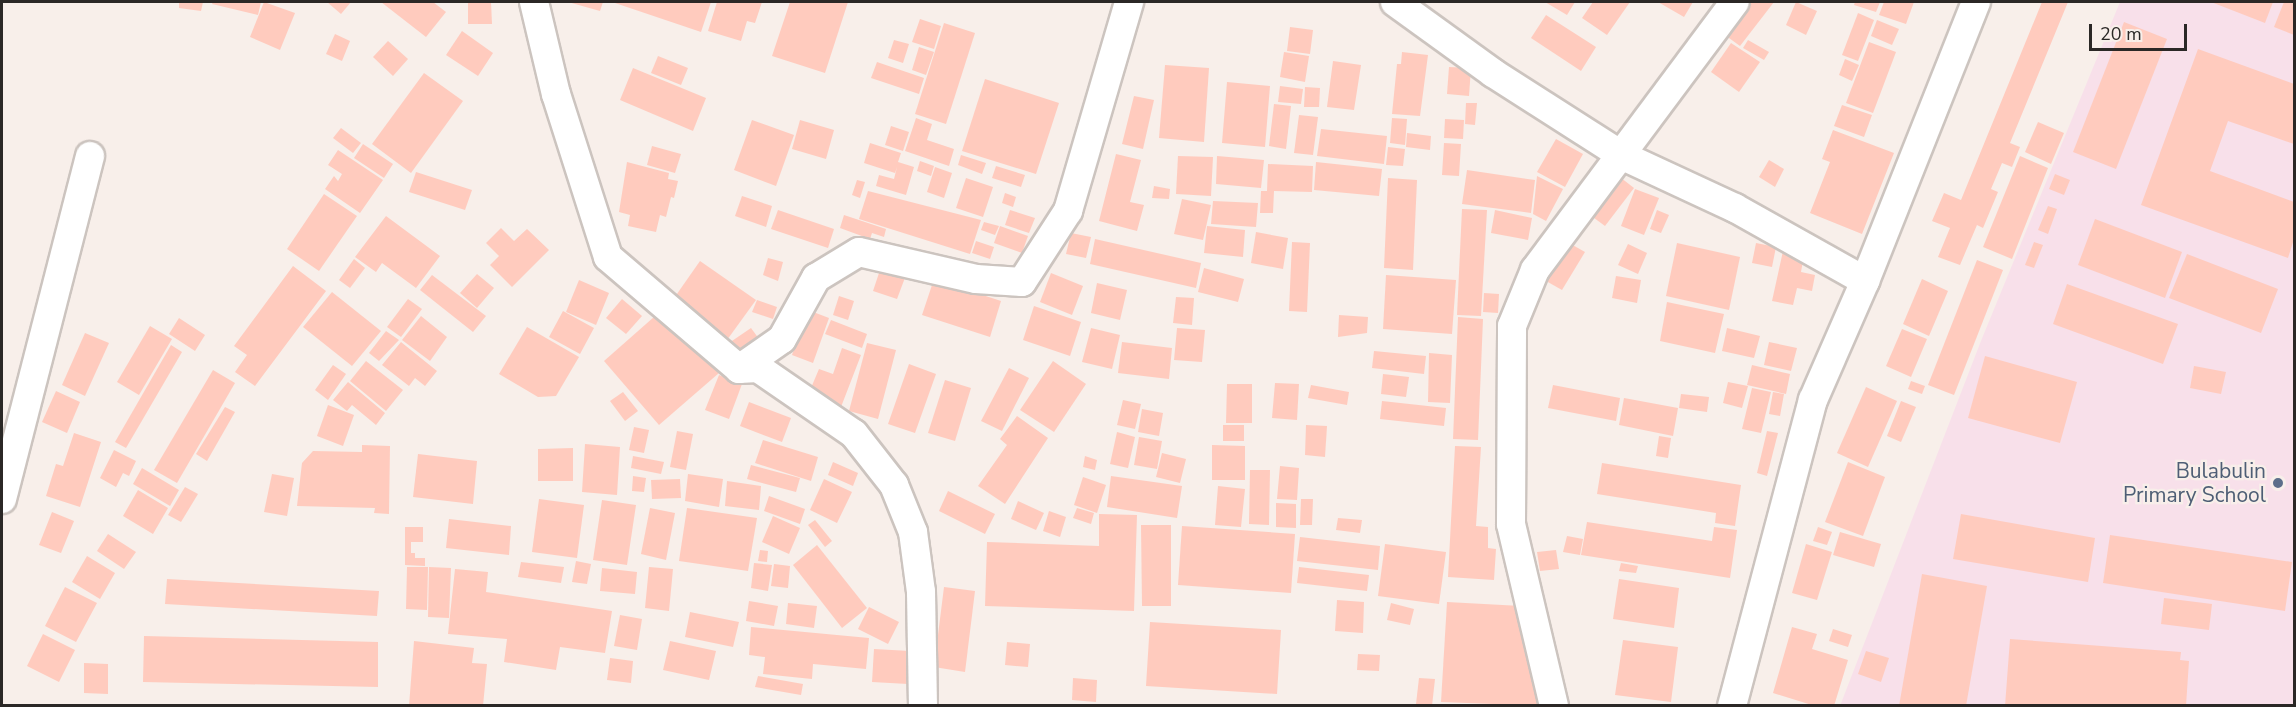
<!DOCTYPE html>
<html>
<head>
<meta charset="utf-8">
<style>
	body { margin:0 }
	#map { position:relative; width:2296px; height:707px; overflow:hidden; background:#f8efea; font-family:"Nunito Sans",sans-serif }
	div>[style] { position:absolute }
	.education>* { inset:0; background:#f8e0ea }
	.building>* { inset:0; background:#ffcbbe }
	.roads { filter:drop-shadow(2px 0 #ccc4bf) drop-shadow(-2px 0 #ccc4bf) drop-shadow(0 2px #ccc4bf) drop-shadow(0 -2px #ccc4bf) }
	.street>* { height:28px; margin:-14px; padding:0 14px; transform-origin:14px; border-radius:14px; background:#fff }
	.dots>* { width:16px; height:16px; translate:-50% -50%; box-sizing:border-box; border:3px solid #f8efea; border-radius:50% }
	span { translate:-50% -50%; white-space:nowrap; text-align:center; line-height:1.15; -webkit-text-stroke:4.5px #f8efea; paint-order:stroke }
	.service-label { font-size:21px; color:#4e5e75 }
	.right { translate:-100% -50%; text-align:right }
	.frame { position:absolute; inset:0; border:3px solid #2b2826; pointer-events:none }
	.scale { position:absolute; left:2089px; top:24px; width:98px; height:27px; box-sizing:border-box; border:3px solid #2b2826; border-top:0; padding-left:8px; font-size:18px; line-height:21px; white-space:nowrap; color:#2b2826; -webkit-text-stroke:4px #f8efea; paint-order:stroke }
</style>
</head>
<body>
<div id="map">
	<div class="education">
		<div style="clip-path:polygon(2120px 2px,2294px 2px,2294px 705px,1840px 706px,1981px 341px)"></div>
	</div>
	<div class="building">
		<div style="clip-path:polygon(179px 2px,203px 2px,201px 11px,179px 8px)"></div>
		<div style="clip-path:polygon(213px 2px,261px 2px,258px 15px,212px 4px)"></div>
		<div style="clip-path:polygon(264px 2px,295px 13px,280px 50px,250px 37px)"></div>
		<div style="clip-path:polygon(327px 2px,351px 2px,341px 14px)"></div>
		<div style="clip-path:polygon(381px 2px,433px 2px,446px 12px,426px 37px)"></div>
		<div style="clip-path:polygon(468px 2px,491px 2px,492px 24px,468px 24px)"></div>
		<div style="clip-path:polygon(568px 2px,603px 2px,600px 11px)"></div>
		<div style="clip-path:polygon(612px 2px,711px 2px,701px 32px)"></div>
		<div style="clip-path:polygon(717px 2px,762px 2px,755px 23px,747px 21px,741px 41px,708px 31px)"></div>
		<div style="clip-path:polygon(790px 2px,848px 2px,825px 73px,772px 56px)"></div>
		<div style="clip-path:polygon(1545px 2px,1575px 2px,1567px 15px)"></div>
		<div style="clip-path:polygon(1593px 2px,1630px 2px,1607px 35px,1582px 18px)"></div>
		<div style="clip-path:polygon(1658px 2px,1693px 2px,1684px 17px)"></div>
		<div style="clip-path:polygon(1740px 2px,1774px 2px,1740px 46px,1718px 30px)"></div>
		<div style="clip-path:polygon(1796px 2px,1817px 11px,1806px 35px,1786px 25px)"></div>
		<div style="clip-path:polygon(1855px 2px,1880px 2px,1876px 12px,1854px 5px)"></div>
		<div style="clip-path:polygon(1884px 2px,1914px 2px,1906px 24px,1879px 15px)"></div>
		<div style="clip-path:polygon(2042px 2px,2068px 2px,2010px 143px,2020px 147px,2012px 167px,2002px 163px,1991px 189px,1998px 192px,1983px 228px,1977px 225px,1960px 265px,1938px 257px,1950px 228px,1932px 221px,1944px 193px,1961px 200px)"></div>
		<div style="clip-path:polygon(2211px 2px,2273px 2px,2265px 23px)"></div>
		<div style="clip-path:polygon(2284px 2px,2294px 2px,2294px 35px,2274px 27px)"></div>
		<div style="clip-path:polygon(1858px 13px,1874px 20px,1858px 61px,1842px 55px)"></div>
		<div style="clip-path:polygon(1546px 15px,1596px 47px,1581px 71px,1531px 38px)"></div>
		<div style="clip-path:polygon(920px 19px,941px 26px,934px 49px,912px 42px)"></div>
		<div style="clip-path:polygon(1877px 20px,1899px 29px,1892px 45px,1871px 36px)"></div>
		<div style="clip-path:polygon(2124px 22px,2167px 39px,2116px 169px,2073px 152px)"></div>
		<div style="clip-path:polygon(944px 23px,975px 33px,946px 124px,915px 114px)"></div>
		<div style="clip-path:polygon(1290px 27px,1313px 30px,1310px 54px,1287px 51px)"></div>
		<div style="clip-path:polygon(462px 31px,493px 53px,478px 76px,446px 55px)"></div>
		<div style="clip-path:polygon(335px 34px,350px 41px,342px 61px,326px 54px)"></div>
		<div style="clip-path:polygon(894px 40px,909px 44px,903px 63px,888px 58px)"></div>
		<div style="clip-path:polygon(1748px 40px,1769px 52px,1764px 60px,1743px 48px)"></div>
		<div style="clip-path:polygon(388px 41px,408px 59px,393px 76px,373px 57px)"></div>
		<div style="clip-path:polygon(1869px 42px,1896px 52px,1873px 113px,1846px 103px)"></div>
		<div style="clip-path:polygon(1731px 43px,1760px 62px,1739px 92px,1711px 72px)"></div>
		<div style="clip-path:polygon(919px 47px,934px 52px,926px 75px,912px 70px)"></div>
		<div style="clip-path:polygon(2198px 49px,2294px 84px,2294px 144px,2228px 121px,2210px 171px,2294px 202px,2294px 239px,2288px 258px,2141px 205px)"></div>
		<div style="clip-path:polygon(1284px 52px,1309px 56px,1305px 82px,1280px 77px)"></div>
		<div style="clip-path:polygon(1402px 52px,1428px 55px,1420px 116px,1392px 114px,1397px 64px,1401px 64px)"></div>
		<div style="clip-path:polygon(658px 56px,688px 68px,681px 85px,651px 73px)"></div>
		<div style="clip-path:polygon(1845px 59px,1859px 65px,1852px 81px,1839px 75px)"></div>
		<div style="clip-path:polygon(1333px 61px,1361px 65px,1354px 110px,1327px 107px)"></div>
		<div style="clip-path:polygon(877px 62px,924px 78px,919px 94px,871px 78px)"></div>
		<div style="clip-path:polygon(1165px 65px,1209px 68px,1204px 142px,1159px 138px)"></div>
		<div style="clip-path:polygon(1449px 67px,1471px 68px,1469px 96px,1447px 94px)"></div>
		<div style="clip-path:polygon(633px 68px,706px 98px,693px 131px,620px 100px)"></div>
		<div style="clip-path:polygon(424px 73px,463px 101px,411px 173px,372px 144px)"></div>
		<div style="clip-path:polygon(985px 79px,1059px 103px,1036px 174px,962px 151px)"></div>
		<div style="clip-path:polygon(1227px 82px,1270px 86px,1265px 147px,1222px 143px)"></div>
		<div style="clip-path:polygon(1280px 86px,1303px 89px,1301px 104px,1278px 102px)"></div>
		<div style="clip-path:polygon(1305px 87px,1320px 88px,1319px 107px,1304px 107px)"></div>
		<div style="clip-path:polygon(1134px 96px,1154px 100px,1143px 149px,1122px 144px)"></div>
		<div style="clip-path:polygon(1466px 103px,1477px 103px,1475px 125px,1465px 124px)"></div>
		<div style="clip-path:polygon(1274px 104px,1291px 106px,1286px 149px,1269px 146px)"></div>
		<div style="clip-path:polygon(1842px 105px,1872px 115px,1864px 137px,1834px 126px)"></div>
		<div style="clip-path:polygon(1299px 115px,1318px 117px,1313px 155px,1294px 153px)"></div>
		<div style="clip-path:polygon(916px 118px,932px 124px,927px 140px,954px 149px,949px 166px,905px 151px)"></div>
		<div style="clip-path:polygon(1392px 118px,1407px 119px,1405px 145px,1390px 143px)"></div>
		<div style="clip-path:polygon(1445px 119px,1464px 120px,1463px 139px,1444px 138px)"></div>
		<div style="clip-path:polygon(752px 120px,794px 135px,776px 186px,734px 170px)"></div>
		<div style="clip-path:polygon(800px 120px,834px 130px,826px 159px,792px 149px)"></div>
		<div style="clip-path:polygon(2038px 122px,2064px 133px,2051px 164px,2025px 152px)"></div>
		<div style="clip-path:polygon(891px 126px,909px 132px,903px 151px,885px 145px)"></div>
		<div style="clip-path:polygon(341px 128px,361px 143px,353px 153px,333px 138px)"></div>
		<div style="clip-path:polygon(1321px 129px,1387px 136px,1384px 164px,1317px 156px)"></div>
		<div style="clip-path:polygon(1833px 130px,1894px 153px,1862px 234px,1810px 213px,1830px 162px,1822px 159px)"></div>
		<div style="clip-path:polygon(1407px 133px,1431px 136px,1430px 150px,1406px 147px)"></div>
		<div style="clip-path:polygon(1556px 139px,1583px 154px,1565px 187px,1537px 172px)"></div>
		<div style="clip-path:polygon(870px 143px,901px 153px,898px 162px,914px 167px,906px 195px,876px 186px,879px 175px,894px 179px,897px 167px,895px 173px,864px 163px)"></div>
		<div style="clip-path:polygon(1444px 143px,1461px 144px,1459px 176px,1442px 175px)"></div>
		<div style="clip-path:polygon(363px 144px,393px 164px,384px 178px,354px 158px)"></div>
		<div style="clip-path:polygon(652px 146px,681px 154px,675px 173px,647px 165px)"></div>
		<div style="clip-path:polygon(1388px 147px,1405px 149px,1403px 166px,1386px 165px)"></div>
		<div style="clip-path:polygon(338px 150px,383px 180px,360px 213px,325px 189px,334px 176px,338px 181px,342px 174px,328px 165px)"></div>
		<div style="clip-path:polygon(1116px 154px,1141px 160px,1130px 202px,1144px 205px,1137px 231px,1099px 221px)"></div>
		<div style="clip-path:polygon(961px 155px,986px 163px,982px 174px,958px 165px)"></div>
		<div style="clip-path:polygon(1178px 156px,1213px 157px,1211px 196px,1176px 194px)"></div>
		<div style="clip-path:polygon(1217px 156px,1264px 160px,1261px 188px,1216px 184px)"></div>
		<div style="clip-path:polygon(2020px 156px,2048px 168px,2012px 259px,1983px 247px)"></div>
		<div style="clip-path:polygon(1769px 160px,1784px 169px,1775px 187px,1759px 177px)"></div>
		<div style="clip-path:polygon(920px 161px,934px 166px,931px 176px,917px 171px)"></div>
		<div style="clip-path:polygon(627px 162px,669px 173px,668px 179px,678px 181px,674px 198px,671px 197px,666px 217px,660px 215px,656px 232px,628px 226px,630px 215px,619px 212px)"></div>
		<div style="clip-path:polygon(1316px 162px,1382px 169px,1379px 196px,1314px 190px)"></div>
		<div style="clip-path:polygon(1268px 164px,1313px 166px,1312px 192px,1274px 191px,1273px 213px,1260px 213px,1261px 191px,1267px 191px)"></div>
		<div style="clip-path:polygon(996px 166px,1025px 175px,1021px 187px,992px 178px)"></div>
		<div style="clip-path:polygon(935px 167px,952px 173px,944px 198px,927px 192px)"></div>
		<div style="clip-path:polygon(1467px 170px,1535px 180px,1531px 213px,1462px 204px)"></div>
		<div style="clip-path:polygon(416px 172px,472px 190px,465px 210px,409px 192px)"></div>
		<div style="clip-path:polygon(1616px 174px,1634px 188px,1605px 226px,1586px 212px)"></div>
		<div style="clip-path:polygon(2055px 174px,2070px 180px,2064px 195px,2049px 189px)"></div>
		<div style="clip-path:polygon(1537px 176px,1563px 189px,1546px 221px,1533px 214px)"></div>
		<div style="clip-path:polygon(966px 178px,993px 187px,983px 217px,956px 208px)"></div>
		<div style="clip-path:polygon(1388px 178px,1417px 180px,1413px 270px,1384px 268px)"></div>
		<div style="clip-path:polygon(857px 180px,865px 182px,860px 198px,852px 195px)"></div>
		<div style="clip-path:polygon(1154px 186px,1170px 189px,1169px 199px,1152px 198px)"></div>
		<div style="clip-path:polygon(1635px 189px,1659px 198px,1644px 235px,1621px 226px)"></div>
		<div style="clip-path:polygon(868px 191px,981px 220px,970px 254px,859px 219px)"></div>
		<div style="clip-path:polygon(1005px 193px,1016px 197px,1013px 207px,1002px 203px)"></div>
		<div style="clip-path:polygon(324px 194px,357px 216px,319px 271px,287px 249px)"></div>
		<div style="clip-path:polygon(742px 196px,772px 206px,766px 227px,735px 216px)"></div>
		<div style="clip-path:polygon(1182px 199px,1211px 205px,1203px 240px,1174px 234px)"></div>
		<div style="clip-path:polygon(1213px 201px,1258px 203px,1256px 227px,1211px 224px)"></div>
		<div style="clip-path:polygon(2048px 206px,2057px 209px,2048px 234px,2038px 230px)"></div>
		<div style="clip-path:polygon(1462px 209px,1487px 210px,1481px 316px,1457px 315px)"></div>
		<div style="clip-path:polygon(778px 210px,834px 229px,828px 248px,771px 229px)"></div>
		<div style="clip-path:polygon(1010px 210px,1035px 218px,1029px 233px,1005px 225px)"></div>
		<div style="clip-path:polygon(1495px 210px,1532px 218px,1528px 240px,1491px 233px)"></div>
		<div style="clip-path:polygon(1657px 210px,1669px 215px,1661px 233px,1650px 229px)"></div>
		<div style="clip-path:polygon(844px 215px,886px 229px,884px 237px,872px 233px,870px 239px,840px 228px)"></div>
		<div style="clip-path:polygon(386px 216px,440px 256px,416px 288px,382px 263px,376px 272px,355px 257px)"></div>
		<div style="clip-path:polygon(2095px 219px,2182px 252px,2165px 298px,2078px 265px)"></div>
		<div style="clip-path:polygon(984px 222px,999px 226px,995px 235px,981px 230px)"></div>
		<div style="clip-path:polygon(1000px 226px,1028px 236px,1022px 253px,994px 243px)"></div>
		<div style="clip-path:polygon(1207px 226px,1245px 230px,1243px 257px,1204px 253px)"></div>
		<div style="clip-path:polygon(501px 228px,514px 241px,527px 229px,549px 250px,512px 287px,490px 265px,499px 256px,486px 243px)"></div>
		<div style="clip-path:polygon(1256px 232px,1288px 238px,1283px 269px,1251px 263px)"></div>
		<div style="clip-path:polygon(1071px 233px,1091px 237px,1086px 258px,1066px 254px)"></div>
		<div style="clip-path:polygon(1095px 239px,1201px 263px,1196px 288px,1090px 264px)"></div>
		<div style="clip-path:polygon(1562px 239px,1585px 252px,1562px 290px,1539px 277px)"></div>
		<div style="clip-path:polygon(976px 241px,994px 247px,990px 259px,972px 253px)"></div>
		<div style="clip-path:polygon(1292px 242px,1310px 243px,1307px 312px,1289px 311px)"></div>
		<div style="clip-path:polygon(2034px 242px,2043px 245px,2034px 268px,2025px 265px)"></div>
		<div style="clip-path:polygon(1677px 243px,1740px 257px,1729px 310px,1666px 296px)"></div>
		<div style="clip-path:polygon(1756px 243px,1776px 247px,1772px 267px,1752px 263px)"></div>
		<div style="clip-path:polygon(1628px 244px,1647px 253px,1638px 274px,1618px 265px)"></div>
		<div style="clip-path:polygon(1783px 251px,1804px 255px,1801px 272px,1815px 275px,1812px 291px,1797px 288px,1793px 305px,1772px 301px)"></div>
		<div style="clip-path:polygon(2187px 254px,2278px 289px,2261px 333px,2169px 298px)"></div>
		<div style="clip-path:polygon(768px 258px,783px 262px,778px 281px,763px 275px)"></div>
		<div style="clip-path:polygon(354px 259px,365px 268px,350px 288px,339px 280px)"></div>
		<div style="clip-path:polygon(1977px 260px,2003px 270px,1954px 395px,1928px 385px)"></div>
		<div style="clip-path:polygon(700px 261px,756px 300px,727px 340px,672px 301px)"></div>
		<div style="clip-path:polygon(293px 266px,326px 291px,255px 386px,235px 372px,247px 355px,234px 346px)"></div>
		<div style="clip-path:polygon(881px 267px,906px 275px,897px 299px,873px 291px)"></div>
		<div style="clip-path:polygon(1204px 268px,1244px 279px,1238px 302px,1198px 292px)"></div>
		<div style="clip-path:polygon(1051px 273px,1083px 286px,1072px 315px,1040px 302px)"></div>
		<div style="clip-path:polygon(477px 274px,494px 288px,477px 308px,460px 293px)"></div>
		<div style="clip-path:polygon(432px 275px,486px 316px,473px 332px,420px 290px)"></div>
		<div style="clip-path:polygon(1386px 275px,1456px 280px,1452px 334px,1383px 329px)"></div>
		<div style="clip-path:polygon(1616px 276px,1641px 280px,1637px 303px,1612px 298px)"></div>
		<div style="clip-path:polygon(934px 279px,1001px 301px,990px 337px,922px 315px)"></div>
		<div style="clip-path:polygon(1922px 279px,1948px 291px,1929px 336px,1903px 324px)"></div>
		<div style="clip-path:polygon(579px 280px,609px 293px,596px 325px,566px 312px)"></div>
		<div style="clip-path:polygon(1097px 283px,1127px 290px,1120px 320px,1091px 313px)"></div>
		<div style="clip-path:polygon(2067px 284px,2178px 324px,2163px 364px,2053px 324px)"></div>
		<div style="clip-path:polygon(332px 292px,381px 331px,352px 366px,303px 327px)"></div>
		<div style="clip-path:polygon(1484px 293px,1499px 294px,1498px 313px,1483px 312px)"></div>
		<div style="clip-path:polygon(839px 296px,854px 301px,848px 320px,833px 315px)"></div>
		<div style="clip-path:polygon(1176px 297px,1194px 298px,1192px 325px,1173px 323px)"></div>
		<div style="clip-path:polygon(408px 299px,422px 309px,401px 337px,387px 327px)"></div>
		<div style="clip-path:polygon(622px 299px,642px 316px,626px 334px,606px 318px)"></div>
		<div style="clip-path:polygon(757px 300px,777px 307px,773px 319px,752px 312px)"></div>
		<div style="clip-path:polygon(1667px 302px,1724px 314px,1715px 353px,1660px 341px)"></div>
		<div style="clip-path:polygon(1034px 306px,1081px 322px,1070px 356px,1023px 340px)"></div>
		<div style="clip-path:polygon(663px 309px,719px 373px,659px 425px,604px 361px)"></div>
		<div style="clip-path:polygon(808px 310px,829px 318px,813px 363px,792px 355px)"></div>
		<div style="clip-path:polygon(563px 311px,594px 328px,580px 354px,549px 337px)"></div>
		<div style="clip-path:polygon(1339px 315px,1368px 317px,1367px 333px,1338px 337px)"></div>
		<div style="clip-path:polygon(421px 316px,447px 337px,430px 361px,402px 340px)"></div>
		<div style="clip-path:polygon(1458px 317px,1483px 319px,1478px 440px,1453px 439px)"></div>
		<div style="clip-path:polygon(179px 318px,205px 335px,195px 351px,169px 334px)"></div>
		<div style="clip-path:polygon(831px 320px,867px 334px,862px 348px,825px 334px)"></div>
		<div style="clip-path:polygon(150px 326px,172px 339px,139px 395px,117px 382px)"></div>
		<div style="clip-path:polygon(527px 327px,579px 357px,556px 396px,538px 397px,499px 374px)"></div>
		<div style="clip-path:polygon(751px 328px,762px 343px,740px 359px,729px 343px)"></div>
		<div style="clip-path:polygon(1091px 328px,1120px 335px,1112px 369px,1082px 362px)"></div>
		<div style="clip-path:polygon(1177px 328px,1205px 330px,1202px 362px,1174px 360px)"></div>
		<div style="clip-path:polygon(1727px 328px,1760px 336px,1754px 358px,1722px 351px)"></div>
		<div style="clip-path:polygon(1902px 329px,1927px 339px,1911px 377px,1886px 366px)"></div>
		<div style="clip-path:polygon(386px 331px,399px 340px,379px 361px,369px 353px)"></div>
		<div style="clip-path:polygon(85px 333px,109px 343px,85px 396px,62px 385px)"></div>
		<div style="clip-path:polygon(401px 342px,437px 371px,425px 386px,415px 378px,409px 386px,382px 365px)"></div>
		<div style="clip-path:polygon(1122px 342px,1172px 348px,1169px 379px,1118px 373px)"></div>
		<div style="clip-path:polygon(1769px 342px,1797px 348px,1791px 371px,1764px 365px)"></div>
		<div style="clip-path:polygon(867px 343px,896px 350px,878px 419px,849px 411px)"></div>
		<div style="clip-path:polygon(171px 345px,182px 352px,126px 448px,115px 442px)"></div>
		<div style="clip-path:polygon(842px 348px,861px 355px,841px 407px,808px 395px,819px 369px,833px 374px)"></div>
		<div style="clip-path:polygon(1374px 351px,1426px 356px,1424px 374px,1372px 368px)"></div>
		<div style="clip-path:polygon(1429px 353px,1452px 355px,1450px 403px,1428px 402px)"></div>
		<div style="clip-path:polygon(1985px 356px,2077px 382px,2060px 443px,1968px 418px)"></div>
		<div style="clip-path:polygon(366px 361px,403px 390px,386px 411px,350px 381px)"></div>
		<div style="clip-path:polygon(1053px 361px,1086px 384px,1054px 432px,1020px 410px)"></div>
		<div style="clip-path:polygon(909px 364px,936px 374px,915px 433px,888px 424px)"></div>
		<div style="clip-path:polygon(333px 365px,346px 374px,328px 400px,315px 390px)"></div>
		<div style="clip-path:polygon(1752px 365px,1790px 374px,1786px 394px,1747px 385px)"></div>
		<div style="clip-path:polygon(2194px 366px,2226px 372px,2221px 394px,2190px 388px)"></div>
		<div style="clip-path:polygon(1009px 368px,1029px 378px,1002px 431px,981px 421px)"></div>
		<div style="clip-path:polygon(213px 370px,235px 383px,177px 483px,154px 470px)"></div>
		<div style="clip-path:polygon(1383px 374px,1409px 377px,1406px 397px,1381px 394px)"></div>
		<div style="clip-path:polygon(719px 375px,742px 384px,729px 419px,705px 410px)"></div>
		<div style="clip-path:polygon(945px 380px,971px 388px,955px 441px,928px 433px)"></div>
		<div style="clip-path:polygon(1911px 381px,1925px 386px,1922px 394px,1908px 389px)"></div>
		<div style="clip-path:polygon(348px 382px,385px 413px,376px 425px,352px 405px,347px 411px,333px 400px)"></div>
		<div style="clip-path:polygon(1728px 382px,1748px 386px,1742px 408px,1723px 403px)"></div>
		<div style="clip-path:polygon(1275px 383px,1299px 384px,1297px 420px,1272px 418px)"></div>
		<div style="clip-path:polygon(1227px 384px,1252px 384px,1252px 423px,1226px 423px)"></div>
		<div style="clip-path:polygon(1311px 385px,1349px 392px,1347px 405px,1308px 398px)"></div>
		<div style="clip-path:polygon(1553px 385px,1620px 398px,1616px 421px,1548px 408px)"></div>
		<div style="clip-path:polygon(1866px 387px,1897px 401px,1868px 467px,1837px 453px)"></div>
		<div style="clip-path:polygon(1752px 388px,1771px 392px,1761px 433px,1742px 429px)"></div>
		<div style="clip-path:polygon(56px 391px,80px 402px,67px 433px,42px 422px)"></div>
		<div style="clip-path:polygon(623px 392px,638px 411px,625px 421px,610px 401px)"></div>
		<div style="clip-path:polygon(1773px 392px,1784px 394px,1780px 416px,1769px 414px)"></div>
		<div style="clip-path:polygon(1681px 394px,1709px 397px,1707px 412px,1679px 408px)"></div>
		<div style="clip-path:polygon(1624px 398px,1678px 408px,1673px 436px,1619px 425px)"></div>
		<div style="clip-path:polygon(1123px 400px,1141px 404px,1135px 429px,1117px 425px)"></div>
		<div style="clip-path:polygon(1382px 401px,1446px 408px,1444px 426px,1380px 419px)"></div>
		<div style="clip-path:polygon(1901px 401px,1916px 407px,1901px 442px,1887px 436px)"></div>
		<div style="clip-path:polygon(749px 402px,791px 418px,782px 442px,740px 426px)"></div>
		<div style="clip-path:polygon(328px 405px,354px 415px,343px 446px,317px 436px)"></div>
		<div style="clip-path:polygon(225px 407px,235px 412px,207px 461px,196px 454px)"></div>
		<div style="clip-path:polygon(1142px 409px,1163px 413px,1159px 436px,1138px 432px)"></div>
		<div style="clip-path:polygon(1017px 416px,1048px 438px,1005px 504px,978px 486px,1007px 445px,1000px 439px)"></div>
		<div style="clip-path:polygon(1223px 425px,1244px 425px,1244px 441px,1223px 441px)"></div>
		<div style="clip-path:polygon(1306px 425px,1327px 426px,1325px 457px,1305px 455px)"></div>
		<div style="clip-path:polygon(634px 427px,649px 430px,644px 453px,629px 450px)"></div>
		<div style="clip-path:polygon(677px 431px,693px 434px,686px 470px,670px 467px)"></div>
		<div style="clip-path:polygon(1767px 431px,1778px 433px,1767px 476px,1757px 473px)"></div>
		<div style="clip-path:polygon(1117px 432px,1135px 437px,1128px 468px,1110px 464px)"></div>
		<div style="clip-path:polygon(74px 433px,101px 442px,80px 507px,46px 496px,56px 464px,63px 466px)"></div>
		<div style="clip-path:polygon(1659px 436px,1671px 438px,1668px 458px,1656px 456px)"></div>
		<div style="clip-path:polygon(1139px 437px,1162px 441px,1157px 469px,1134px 465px)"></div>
		<div style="clip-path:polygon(763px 440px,818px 457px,811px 481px,755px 463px)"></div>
		<div style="clip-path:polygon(585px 444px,620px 447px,617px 495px,582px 492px)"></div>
		<div style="clip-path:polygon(362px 445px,390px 446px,389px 514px,374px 513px,375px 508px,297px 506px,302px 463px,313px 451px,362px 452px)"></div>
		<div style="clip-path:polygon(1212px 445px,1245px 446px,1245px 480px,1212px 480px)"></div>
		<div style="clip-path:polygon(1455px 446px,1481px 447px,1476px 526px,1488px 527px,1488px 548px,1496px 549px,1494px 580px,1448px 577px)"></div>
		<div style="clip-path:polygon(573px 448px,573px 481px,538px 481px,538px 449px)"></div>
		<div style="clip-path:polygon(114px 450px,136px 461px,129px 476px,123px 473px,116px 487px,100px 478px)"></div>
		<div style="clip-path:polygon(1162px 453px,1186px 459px,1180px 483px,1156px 477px)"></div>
		<div style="clip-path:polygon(418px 454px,477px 461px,473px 504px,413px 497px)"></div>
		<div style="clip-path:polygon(633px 456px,664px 462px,661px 474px,631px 468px)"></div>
		<div style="clip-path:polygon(1085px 456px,1097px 460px,1095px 470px,1083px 467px)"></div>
		<div style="clip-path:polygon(833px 462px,858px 473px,853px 486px,828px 475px)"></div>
		<div style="clip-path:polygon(1848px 462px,1885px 477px,1863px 536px,1825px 522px)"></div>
		<div style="clip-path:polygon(1602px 463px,1741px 485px,1735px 526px,1715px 523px,1716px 513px,1597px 494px)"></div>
		<div style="clip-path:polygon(751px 465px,800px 478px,796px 492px,747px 479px)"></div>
		<div style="clip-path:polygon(1280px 466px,1299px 468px,1297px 500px,1277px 499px)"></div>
		<div style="clip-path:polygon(142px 468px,179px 490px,170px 506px,133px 484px)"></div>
		<div style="clip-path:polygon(1250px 470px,1270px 470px,1269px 525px,1249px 524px)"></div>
		<div style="clip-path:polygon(272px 474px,294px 478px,287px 516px,264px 512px)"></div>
		<div style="clip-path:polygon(688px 474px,723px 479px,719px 507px,685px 501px)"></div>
		<div style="clip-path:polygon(633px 476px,646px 478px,644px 492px,632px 491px)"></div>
		<div style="clip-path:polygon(1111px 476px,1182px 486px,1177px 518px,1107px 507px)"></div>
		<div style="clip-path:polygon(1083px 477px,1106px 485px,1097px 513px,1074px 505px)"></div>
		<div style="clip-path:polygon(680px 479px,681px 498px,652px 499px,651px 480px)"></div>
		<div style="clip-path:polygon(824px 479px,852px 492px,837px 523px,810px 510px)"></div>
		<div style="clip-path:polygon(727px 481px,761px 486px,759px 510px,725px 506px)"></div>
		<div style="clip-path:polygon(1218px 486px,1245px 489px,1241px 527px,1215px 525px)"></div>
		<div style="clip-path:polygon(185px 487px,198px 494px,181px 522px,168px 515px)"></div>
		<div style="clip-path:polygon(138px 490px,168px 508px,153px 534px,123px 516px)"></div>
		<div style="clip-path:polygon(948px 491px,995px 514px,985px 534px,939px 511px)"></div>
		<div style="clip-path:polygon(769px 496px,805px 509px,800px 524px,764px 511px)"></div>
		<div style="clip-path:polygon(539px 499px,584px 505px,577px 558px,532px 552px)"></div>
		<div style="clip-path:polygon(1301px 499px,1313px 499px,1312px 525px,1300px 525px)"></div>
		<div style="clip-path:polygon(602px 500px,636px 505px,627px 565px,593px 560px)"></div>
		<div style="clip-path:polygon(1018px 501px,1044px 513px,1036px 530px,1011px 519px)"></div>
		<div style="clip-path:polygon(1276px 503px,1296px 504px,1296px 528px,1276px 527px)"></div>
		<div style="clip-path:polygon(650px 508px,675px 513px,666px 560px,641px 554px)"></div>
		<div style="clip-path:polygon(687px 508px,757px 518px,748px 571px,679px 561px)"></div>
		<div style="clip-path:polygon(1077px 508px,1094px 513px,1091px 524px,1073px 518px)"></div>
		<div style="clip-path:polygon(1049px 511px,1066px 517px,1060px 537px,1043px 531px)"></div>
		<div style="clip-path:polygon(52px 512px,74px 521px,61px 553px,39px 545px)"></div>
		<div style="clip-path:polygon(1099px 514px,1137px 515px,1134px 611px,985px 606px,987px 542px,1099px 546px)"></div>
		<div style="clip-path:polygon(1961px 514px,2095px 538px,2088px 582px,1953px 559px)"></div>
		<div style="clip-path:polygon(773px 516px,800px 528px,789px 554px,762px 542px)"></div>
		<div style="clip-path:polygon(1338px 518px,1362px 520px,1360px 533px,1336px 530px)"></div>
		<div style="clip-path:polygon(449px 519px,511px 526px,509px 555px,446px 548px)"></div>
		<div style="clip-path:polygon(815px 520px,832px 541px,825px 547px,808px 525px)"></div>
		<div style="clip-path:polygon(1587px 522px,1712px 541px,1714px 527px,1737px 530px,1730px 578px,1581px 555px)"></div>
		<div style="clip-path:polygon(1141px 525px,1171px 525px,1171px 606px,1142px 606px)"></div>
		<div style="clip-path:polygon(1182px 526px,1295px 534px,1291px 593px,1178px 585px)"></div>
		<div style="clip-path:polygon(405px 527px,423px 527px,423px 542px,411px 542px,411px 553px,415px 553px,415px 558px,425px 558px,425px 566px,405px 565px)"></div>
		<div style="clip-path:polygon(1818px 527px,1832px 532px,1827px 545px,1813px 541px)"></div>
		<div style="clip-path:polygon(1840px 532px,1881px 544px,1874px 567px,1833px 555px)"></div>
		<div style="clip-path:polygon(108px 534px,136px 552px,124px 569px,97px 551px)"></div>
		<div style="clip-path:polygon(2110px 535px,2292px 562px,2285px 611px,2103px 583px)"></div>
		<div style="clip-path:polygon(1567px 536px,1583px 539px,1580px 555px,1563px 552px)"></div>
		<div style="clip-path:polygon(1300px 537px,1380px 546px,1378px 570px,1297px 561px)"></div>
		<div style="clip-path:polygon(1385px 544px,1446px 552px,1439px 604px,1378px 596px)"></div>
		<div style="clip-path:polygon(1806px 544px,1832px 552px,1817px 600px,1792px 593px)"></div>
		<div style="clip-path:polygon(817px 545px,867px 608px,842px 628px,793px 565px)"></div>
		<div style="clip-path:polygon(760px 550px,768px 551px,767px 562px,758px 561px)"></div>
		<div style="clip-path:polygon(1556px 550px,1559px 569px,1540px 571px,1537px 552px)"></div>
		<div style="clip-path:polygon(87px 556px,115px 573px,100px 599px,72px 582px)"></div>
		<div style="clip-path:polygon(576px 561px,591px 564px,587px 584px,572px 582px)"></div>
		<div style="clip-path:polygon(521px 562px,564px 567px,561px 583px,518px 577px)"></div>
		<div style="clip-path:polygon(754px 563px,772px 565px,768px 591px,751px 588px)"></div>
		<div style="clip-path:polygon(1621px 563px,1638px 566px,1636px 573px,1619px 571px)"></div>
		<div style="clip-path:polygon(774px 564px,790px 566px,788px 588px,771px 586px)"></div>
		<div style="clip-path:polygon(407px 567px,428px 567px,427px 610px,406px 609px)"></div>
		<div style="clip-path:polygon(429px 567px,451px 568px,449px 618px,428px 617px)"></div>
		<div style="clip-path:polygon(649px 567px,673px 569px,669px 611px,645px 608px)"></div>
		<div style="clip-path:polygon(1299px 567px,1369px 575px,1367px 591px,1297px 583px)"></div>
		<div style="clip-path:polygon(602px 568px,637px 572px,635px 594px,600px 591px)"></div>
		<div style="clip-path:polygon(455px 569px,488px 572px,486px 592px,612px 611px,605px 653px,560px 647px,556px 670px,504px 662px,507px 639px,448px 634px)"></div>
		<div style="clip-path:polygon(1922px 574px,1987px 586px,1966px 706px,1899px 706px)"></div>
		<div style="clip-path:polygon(167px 579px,379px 591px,377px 616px,165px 604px)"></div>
		<div style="clip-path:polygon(1619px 579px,1679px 588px,1674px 628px,1613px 619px)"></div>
		<div style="clip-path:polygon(65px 587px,97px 603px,76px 642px,45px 626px)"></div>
		<div style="clip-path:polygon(944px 587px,975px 591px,965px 672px,934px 667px)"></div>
		<div style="clip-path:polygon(2164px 598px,2212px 604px,2209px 630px,2161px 624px)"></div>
		<div style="clip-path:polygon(1337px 600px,1364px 602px,1363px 633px,1335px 631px)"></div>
		<div style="clip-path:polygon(749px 601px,778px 606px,774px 626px,746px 621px)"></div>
		<div style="clip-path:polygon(1447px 602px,1521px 606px,1546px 706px,1441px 702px)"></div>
		<div style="clip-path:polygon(788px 603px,817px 606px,814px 628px,786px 624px)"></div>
		<div style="clip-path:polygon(1391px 603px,1414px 609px,1410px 625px,1387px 620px)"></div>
		<div style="clip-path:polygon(869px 607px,899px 622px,888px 644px,858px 629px)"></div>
		<div style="clip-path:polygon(690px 612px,739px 622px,733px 647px,685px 637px)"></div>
		<div style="clip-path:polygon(620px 615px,642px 619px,637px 650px,614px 646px)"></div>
		<div style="clip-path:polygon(1150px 622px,1281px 630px,1277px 694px,1146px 686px)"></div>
		<div style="clip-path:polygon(751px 627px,869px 638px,866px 669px,813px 664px,812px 679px,763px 674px,765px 657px,749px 655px)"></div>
		<div style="clip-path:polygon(1792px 627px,1817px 634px,1812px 649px,1848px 660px,1834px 706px,1815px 706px,1773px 693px)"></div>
		<div style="clip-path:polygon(1833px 629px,1852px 635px,1848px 647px,1829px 641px)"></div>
		<div style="clip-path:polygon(43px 634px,75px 650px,59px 682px,27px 666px)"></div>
		<div style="clip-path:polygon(144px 636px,378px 642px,378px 687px,143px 682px)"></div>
		<div style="clip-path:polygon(2010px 639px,2181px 652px,2180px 660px,2189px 661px,2186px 706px,2005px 706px)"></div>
		<div style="clip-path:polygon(1623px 640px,1678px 647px,1671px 702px,1615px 695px)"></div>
		<div style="clip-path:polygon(414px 641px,474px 648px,472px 663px,487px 664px,483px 706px,409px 706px)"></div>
		<div style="clip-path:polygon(670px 641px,716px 651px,709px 680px,663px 670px)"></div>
		<div style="clip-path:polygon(1007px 642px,1030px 644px,1028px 667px,1005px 665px)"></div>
		<div style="clip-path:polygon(874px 649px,910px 651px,908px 684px,872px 682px)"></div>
		<div style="clip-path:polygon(1866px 651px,1889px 658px,1881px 682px,1858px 674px)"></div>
		<div style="clip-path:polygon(1358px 654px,1380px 655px,1379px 671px,1357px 670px)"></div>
		<div style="clip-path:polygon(610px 658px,633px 661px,631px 683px,607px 680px)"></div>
		<div style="clip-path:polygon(84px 663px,108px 664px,108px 694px,84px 693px)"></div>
		<div style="clip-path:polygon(758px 676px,803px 684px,801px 695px,755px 687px)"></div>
		<div style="clip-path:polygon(1073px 678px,1097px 680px,1096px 702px,1072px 700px)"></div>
		<div style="clip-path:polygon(1419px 678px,1435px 679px,1432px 706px,1416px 704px)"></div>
	</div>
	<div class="roads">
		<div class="street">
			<div style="left:534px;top:2px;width:95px;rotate:76.6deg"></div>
			<div style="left:556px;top:94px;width:171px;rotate:72.3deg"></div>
			<div style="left:608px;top:257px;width:172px;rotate:40.5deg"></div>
			<div style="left:739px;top:369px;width:19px;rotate:-3deg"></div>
			<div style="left:758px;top:368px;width:116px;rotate:34.5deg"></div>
			<div style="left:854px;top:434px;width:65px;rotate:51.9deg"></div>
			<div style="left:894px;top:485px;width:51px;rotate:68deg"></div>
			<div style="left:913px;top:532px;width:61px;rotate:82.4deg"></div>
			<div style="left:921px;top:592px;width:114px;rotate:89deg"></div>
			<div style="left:1395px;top:2px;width:121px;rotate:35.9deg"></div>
			<div style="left:1493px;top:73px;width:154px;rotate:32.6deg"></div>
			<div style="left:1623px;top:156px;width:123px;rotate:24.9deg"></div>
			<div style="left:1735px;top:208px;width:149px;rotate:29.3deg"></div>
			<div style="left:739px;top:369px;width:52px;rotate:-34.9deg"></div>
			<div style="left:782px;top:339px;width:70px;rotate:-60.9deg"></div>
			<div style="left:816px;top:278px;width:50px;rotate:-31.2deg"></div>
			<div style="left:859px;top:252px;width:120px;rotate:13deg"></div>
			<div style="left:976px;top:279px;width:46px;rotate:3.7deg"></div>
			<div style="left:1022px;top:282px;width:85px;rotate:-57.1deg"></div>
			<div style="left:1068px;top:211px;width:218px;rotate:-73.7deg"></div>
			<div style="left:2px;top:499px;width:354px;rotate:-75.6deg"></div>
			<div style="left:1554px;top:706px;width:187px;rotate:-103.3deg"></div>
			<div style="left:1511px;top:524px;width:198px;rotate:-89.7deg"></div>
			<div style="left:1512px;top:326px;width:61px;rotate:-67.7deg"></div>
			<div style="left:1535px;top:270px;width:334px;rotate:-53.3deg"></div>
			<div style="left:1732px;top:706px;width:317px;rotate:-75.2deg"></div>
			<div style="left:1813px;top:400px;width:130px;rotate:-66.4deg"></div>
			<div style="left:1865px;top:281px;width:300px;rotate:-68.3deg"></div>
		</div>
	</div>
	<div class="dots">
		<div style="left:2278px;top:483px;background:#5c6f8a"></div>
	</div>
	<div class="service-label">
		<span class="right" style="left:2266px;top:483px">Bulabulin<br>Primary School</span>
	</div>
	<div class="frame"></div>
	<div class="scale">20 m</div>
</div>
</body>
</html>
